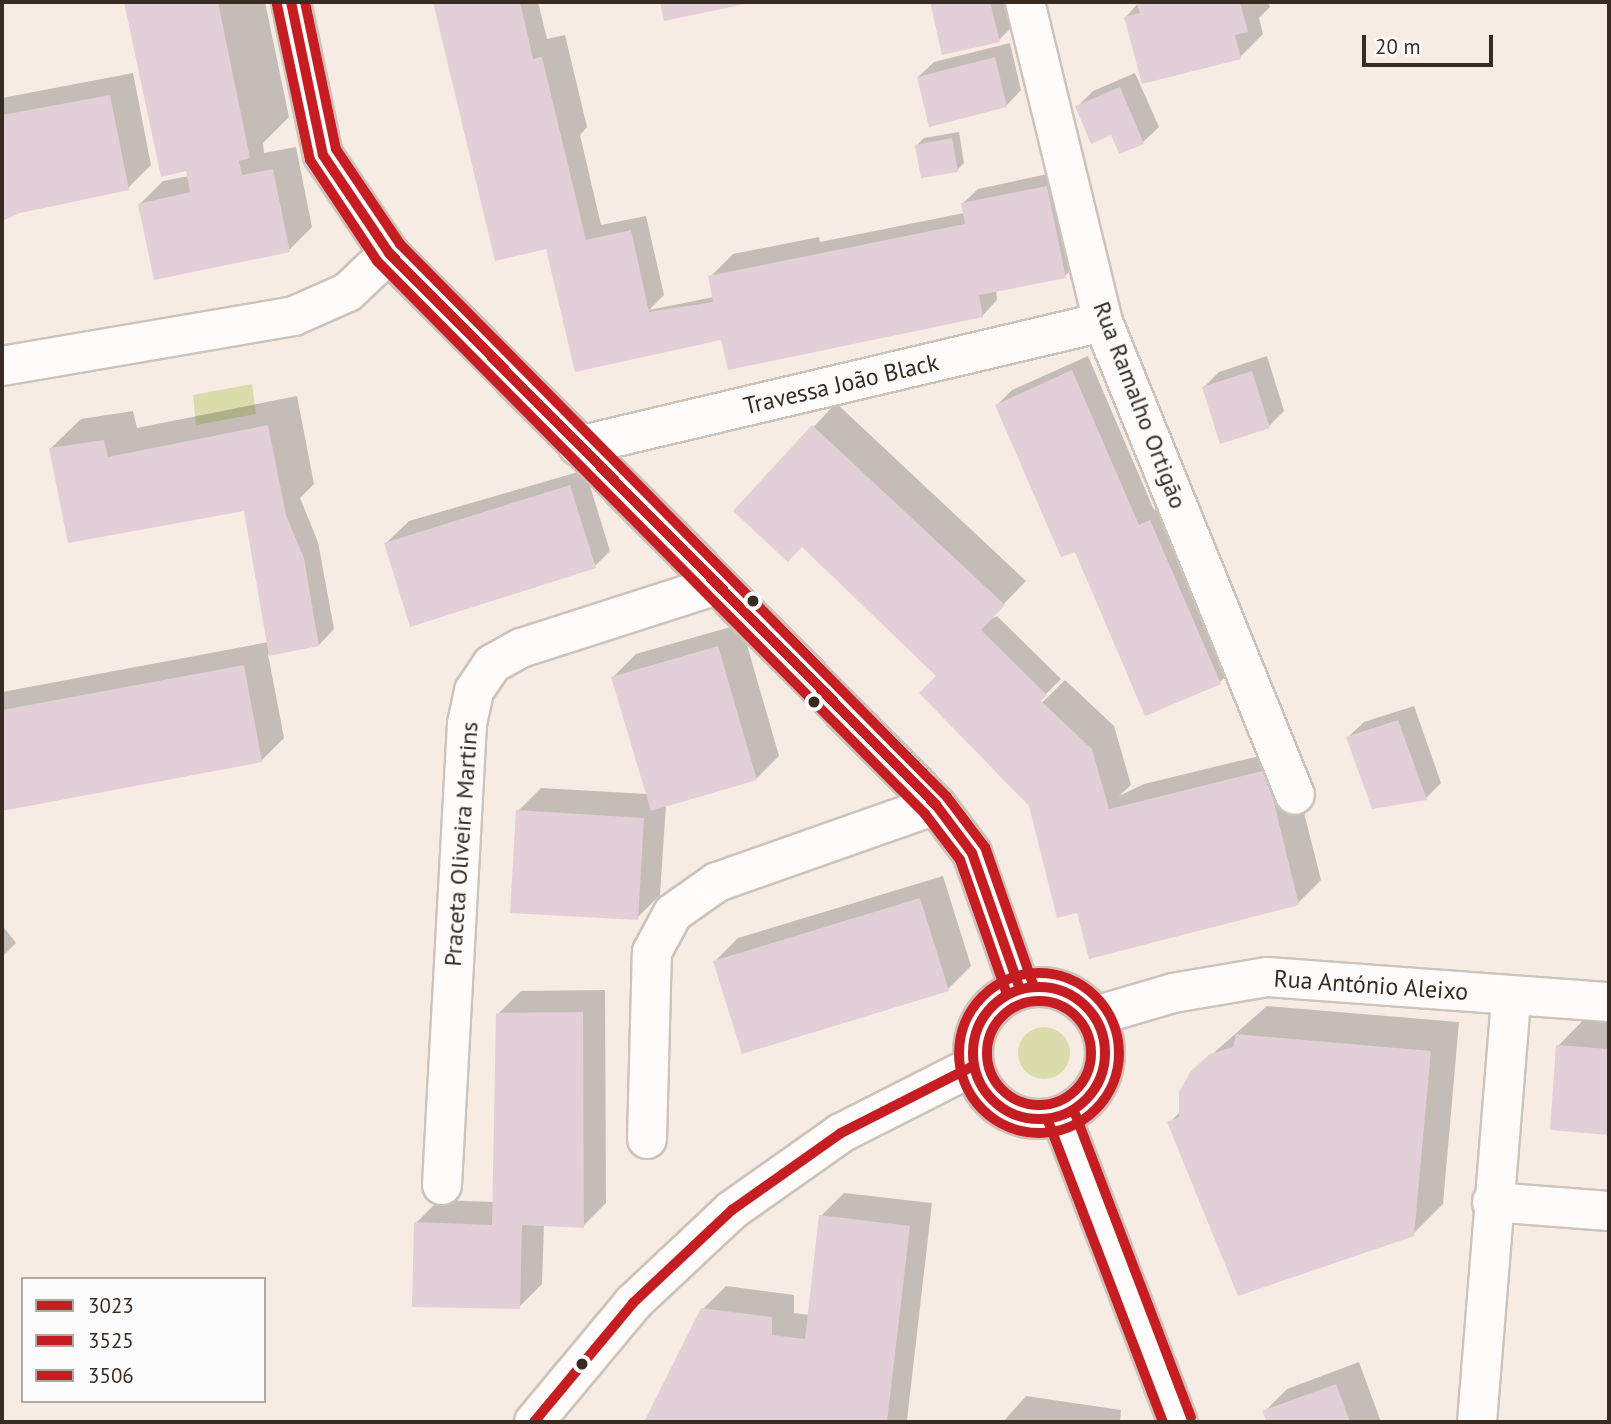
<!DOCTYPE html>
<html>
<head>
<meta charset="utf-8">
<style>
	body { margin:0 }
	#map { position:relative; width:1611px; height:1424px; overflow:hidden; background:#f6ece4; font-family:"PT Sans",sans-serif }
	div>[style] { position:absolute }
	.green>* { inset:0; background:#dadcac }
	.round { border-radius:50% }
	.shadow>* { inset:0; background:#0003 }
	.building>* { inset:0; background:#e2cfd7 }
	.roads { filter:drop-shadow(2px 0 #cdc3bb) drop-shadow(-2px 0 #cdc3bb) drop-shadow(0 2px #cdc3bb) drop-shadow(0 -2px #cdc3bb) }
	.minor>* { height:38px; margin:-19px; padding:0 19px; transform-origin:19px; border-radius:19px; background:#fefcfb }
	.minor>.ring { margin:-19px; padding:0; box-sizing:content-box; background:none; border:38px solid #fefcfb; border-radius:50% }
	.bus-1>* { height:10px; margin:-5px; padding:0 5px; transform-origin:5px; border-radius:5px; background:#c61d23 }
	.bus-1>.ring { margin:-5px; padding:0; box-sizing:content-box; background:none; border:10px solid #c61d23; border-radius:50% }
	.bus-2>* { height:10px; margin:-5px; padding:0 5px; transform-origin:5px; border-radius:5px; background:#c61d23 }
	.bus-2>.ring { margin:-5px; padding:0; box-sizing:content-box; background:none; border:10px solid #c61d23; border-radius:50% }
	.bus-3>* { height:10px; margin:-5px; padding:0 5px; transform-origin:5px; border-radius:5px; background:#c61d23 }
	.bus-3>.ring { margin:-5px; padding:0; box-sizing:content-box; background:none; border:10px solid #c61d23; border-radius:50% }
	.dots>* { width:19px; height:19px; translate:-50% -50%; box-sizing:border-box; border:4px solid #fcfcfc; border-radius:50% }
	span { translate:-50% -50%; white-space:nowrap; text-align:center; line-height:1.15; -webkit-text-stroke:5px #fcfcfc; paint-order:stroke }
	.street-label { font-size:24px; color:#382c22 }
	.frame { position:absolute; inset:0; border:4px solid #382c22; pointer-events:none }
	.legend { position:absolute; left:21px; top:1277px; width:245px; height:126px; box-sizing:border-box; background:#fcfcfc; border:2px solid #aea9a5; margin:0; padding:9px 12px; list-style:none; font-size:21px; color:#382c22 }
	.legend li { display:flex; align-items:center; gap:14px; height:35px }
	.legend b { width:35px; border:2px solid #aea9a5 }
	.scale { position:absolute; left:1362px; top:35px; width:131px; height:32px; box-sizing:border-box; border:4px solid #382c22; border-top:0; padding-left:9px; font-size:21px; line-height:24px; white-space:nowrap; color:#382c22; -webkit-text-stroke:5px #fcfcfc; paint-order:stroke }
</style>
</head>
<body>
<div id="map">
	<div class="green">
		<div style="clip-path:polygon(252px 384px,256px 414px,196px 425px,193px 395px)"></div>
		<div class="round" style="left:1018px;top:1027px;width:52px;height:52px"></div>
	</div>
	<div class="shadow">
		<div style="clip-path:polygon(126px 2px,265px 2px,289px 117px,263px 143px,264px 153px,296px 147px,312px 227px,289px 250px,140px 204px,163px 181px,189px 176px,188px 170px,162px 175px)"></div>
		<div style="clip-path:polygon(435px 2px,538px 2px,547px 39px,565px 35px,587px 127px,580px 135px,601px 225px,646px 216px,664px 295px,649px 310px,714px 297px,710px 277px,733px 254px,819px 237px,820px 242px,964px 213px,962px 204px,978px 189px,1062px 171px,1081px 260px,1065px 276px,996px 290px,997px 300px,982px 316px,722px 336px,577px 370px,547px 247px,496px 259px)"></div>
		<div style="clip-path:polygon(932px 2px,1009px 2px,1015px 24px,999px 40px,944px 53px)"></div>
		<div style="clip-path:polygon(1139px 2px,1268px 2px,1270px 7px,1259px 18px,1263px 34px,1240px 57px,1126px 17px)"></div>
		<div style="clip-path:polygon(1010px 43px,1021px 90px,1006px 106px,918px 77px,934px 62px)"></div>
		<div style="clip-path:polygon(133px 73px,151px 165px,128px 188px,20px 211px,2px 219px,2px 98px)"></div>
		<div style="clip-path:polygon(1135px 73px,1159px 127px,1143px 142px,1112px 132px,1077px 107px,1093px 91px)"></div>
		<div style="clip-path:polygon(959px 132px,964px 163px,957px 170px,917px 145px,924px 138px)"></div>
		<div style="clip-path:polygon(1088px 356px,1154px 510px,1165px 506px,1235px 667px,1220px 682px,1076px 549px,997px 405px,1012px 390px)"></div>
		<div style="clip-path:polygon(1267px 356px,1284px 411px,1269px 426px,1204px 387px,1219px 372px)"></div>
		<div style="clip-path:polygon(297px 396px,314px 484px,300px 498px,318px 542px,334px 629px,319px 645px,268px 654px,284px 738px,261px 761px,2px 809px,2px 692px,269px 642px,245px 509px,51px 448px,81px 419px,133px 411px,137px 428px)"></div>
		<div style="clip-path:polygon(836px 403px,1026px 581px,987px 621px,997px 616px,1061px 679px,984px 756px,939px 676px,803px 545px,735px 511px)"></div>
		<div style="clip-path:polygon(585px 470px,610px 551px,595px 566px,386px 543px,409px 521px)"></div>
		<div style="clip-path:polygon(741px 624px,779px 756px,756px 779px,666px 805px,660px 895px,637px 918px,518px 811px,541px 788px,647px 794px,613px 677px,636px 654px)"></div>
		<div style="clip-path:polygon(1065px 680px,1114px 726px,1131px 785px,1119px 796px,1144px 784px,1288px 749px,1321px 880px,1298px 903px,1079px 911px,1058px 916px,1031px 805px,986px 758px)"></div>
		<div style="clip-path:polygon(1414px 706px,1441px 783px,1426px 798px,1348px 737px,1364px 722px)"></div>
		<div style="clip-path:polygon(943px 876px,971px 966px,948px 989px,715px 961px,738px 938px)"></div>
		<div style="clip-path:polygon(2px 925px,16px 943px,2px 957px)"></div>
		<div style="clip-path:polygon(605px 990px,606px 1203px,583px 1226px,544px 1224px,542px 1284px,519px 1307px,416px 1223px,439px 1200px,494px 1202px,498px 1014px,521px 991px)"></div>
		<div style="clip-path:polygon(1267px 1006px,1459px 1022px,1443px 1204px,1413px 1234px,1169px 1123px,1181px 1111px,1192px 1072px)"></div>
		<div style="clip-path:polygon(1597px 1006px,1609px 1007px,1609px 1133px,1552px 1129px,1558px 1046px)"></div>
		<div style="clip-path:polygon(844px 1193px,932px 1203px,907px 1420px,646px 1422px,703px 1309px,726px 1286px,794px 1295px,794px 1313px,810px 1315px,821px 1216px)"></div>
		<div style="clip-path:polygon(1359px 1362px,1381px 1422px,1268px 1422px,1265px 1411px,1287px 1389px)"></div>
		<div style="clip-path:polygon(1026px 1396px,1121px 1410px,1120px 1422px,1003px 1422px)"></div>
	</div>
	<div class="building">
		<div style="clip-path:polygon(124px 2px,218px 2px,250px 158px,239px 161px,242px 175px,273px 169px,290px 252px,154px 280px,138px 204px,190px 192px,186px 171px,161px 177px)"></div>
		<div style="clip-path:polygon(433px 2px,520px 2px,533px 59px,542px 57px,586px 240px,631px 230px,649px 312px,713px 302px,708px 276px,965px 224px,961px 203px,1047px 186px,1066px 278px,979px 295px,983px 317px,728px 370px,721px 340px,575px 372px,546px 249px,495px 261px)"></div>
		<div style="clip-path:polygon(660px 2px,750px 2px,750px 3px,664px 21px)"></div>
		<div style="clip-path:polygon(930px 2px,990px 2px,1000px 42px,942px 55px)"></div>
		<div style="clip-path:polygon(1136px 2px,1240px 2px,1248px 32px,1235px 35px,1241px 59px,1142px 84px,1124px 17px,1140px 13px)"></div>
		<div style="clip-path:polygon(995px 57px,1007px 107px,929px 127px,917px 77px)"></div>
		<div style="clip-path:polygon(1120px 87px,1144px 144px,1119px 154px,1111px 135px,1091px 144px,1075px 106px)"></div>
		<div style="clip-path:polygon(110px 95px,129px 190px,20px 213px,2px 221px,2px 115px)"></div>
		<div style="clip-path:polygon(952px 138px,958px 172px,921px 178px,915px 145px)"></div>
		<div style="clip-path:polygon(1072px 370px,1139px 525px,1150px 520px,1221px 684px,1145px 716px,1075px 552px,1061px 557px,995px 405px)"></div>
		<div style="clip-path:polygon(1252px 371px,1270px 428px,1220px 444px,1202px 387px)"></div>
		<div style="clip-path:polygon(268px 425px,286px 515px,304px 558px,319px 646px,269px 656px,244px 511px,68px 543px,49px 448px,104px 440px,108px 457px)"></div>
		<div style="clip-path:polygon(812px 425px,1005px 605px,981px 630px,1047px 695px,1041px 701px,1092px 749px,1109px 809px,1266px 770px,1299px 905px,1089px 959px,1077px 913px,1057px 918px,1029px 806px,919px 693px,936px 676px,802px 547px,788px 562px,733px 511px)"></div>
		<div style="clip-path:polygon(570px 485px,596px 568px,410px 627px,384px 543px)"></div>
		<div style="clip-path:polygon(718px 646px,757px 780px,651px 811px,611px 677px)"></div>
		<div style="clip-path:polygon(244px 665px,262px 762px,2px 811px,2px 710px)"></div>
		<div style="clip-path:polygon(1398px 720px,1427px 800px,1372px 809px,1346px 737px)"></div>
		<div style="clip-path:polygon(516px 810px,644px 818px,638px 920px,510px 913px)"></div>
		<div style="clip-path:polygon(920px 898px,949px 991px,742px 1054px,713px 961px)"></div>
		<div style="clip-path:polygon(583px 1012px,584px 1228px,522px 1225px,520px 1309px,412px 1307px,414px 1222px,492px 1225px,496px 1013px)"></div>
		<div style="clip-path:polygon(1236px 1034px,1431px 1051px,1414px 1236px,1238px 1296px,1167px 1122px,1179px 1117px,1179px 1092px,1191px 1071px,1210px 1054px,1233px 1047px)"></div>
		<div style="clip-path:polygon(1556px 1045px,1609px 1049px,1609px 1135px,1550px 1130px)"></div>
		<div style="clip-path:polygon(819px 1215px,910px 1226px,887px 1422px,644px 1422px,701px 1308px,772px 1317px,772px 1335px,805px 1339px)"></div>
		<div style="clip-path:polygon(1336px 1384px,1350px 1422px,1267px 1422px,1262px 1411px)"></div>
	</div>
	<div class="roads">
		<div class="minor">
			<div style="left:291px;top:2px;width:156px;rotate:78.2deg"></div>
			<div style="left:323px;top:155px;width:118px;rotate:56deg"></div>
			<div style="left:389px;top:253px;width:777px;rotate:45.26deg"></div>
			<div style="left:936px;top:805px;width:60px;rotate:53.1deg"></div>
			<div style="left:972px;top:853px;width:144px;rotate:70.6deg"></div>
			<div style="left:1025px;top:2px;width:329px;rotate:76.3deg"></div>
			<div style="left:1103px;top:322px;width:510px;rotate:67.91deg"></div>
			<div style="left:2px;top:366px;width:296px;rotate:-9.7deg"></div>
			<div style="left:294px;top:316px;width:59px;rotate:-24deg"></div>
			<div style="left:348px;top:292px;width:57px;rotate:-43.6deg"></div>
			<div style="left:578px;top:446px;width:539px;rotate:-13.29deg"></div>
			<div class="ring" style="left:973px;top:987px;width:94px;height:94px"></div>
			<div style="left:1095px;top:1016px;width:81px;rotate:-16.4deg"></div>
			<div style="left:1173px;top:993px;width:95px;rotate:-9.7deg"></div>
			<div style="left:1267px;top:977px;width:343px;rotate:4.2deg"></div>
			<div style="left:1061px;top:1116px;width:328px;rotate:69.1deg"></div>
			<div style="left:647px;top:1139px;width:187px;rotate:-88.5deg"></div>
			<div style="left:652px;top:952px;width:44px;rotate:-61.7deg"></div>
			<div style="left:673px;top:913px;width:54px;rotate:-35.2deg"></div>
			<div style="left:717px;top:882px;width:232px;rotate:-19.4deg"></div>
			<div style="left:442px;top:1185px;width:462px;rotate:-86.9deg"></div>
			<div style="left:467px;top:724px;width:34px;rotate:-78deg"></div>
			<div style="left:474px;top:691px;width:32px;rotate:-56deg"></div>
			<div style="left:492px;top:664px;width:33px;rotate:-29deg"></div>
			<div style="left:521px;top:648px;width:206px;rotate:-17.8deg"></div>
			<div style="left:1492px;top:1202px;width:117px;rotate:4.4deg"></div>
			<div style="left:534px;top:1422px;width:155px;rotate:-50.2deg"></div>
			<div style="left:633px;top:1303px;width:136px;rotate:-43.2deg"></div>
			<div style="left:732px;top:1210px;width:133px;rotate:-35.2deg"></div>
			<div style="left:841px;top:1133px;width:148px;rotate:-26.9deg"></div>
			<div style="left:1477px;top:1422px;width:427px;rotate:-85.4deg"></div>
		</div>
	</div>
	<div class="bus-1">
		<div style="left:291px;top:2px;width:156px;rotate:78.2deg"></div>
		<div style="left:323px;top:155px;width:118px;rotate:56deg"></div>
		<div style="left:389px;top:253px;width:777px;rotate:45.26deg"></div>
		<div style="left:936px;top:805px;width:60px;rotate:53.1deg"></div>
		<div style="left:972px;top:853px;width:144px;rotate:70.6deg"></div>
		<div class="ring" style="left:973px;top:987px;width:122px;height:122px"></div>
		<div style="left:534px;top:1422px;width:155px;rotate:-50.2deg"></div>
		<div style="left:633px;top:1303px;width:136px;rotate:-43.2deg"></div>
		<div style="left:732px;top:1210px;width:133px;rotate:-35.2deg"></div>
		<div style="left:841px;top:1133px;width:148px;rotate:-26.9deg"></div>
	</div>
	<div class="bus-2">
		<div style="left:277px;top:5px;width:158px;rotate:78deg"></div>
		<div style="left:310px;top:160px;width:121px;rotate:56.4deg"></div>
		<div style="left:377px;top:261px;width:779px;rotate:45.26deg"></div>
		<div style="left:925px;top:814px;width:58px;rotate:52.7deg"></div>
		<div style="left:960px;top:860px;width:142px;rotate:70.7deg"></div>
		<div class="ring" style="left:959px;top:973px;width:150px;height:150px"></div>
		<div style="left:1048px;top:1121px;width:322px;rotate:69.1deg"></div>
	</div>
	<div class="bus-3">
		<div style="left:305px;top:2px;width:150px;rotate:78.1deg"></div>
		<div style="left:336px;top:149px;width:115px;rotate:56deg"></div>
		<div style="left:400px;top:244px;width:778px;rotate:45.31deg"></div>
		<div style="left:947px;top:797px;width:63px;rotate:52.8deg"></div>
		<div style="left:985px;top:847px;width:145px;rotate:70.7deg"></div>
		<div class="ring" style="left:987px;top:1001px;width:94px;height:94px"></div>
		<div style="left:1074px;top:1111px;width:328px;rotate:69.1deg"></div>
	</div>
	<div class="dots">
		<div style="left:753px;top:601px;background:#382c22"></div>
		<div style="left:814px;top:702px;background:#382c22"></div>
		<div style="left:582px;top:1364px;background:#382c22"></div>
	</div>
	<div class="street-label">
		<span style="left:841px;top:384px;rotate:-13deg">Travessa João Black</span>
		<span style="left:1140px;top:405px;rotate:69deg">Rua Ramalho Ortigão</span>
		<span style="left:461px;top:844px;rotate:-86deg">Praceta Oliveira Martins</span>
		<span style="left:1371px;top:985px;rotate:4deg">Rua António Aleixo</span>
	</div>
	<div class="frame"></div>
	<ul class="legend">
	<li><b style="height:9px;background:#c61d23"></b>3023</li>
	<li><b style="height:9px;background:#c61d23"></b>3525</li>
	<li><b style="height:9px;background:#c61d23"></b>3506</li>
	</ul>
	<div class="scale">20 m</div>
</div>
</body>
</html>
